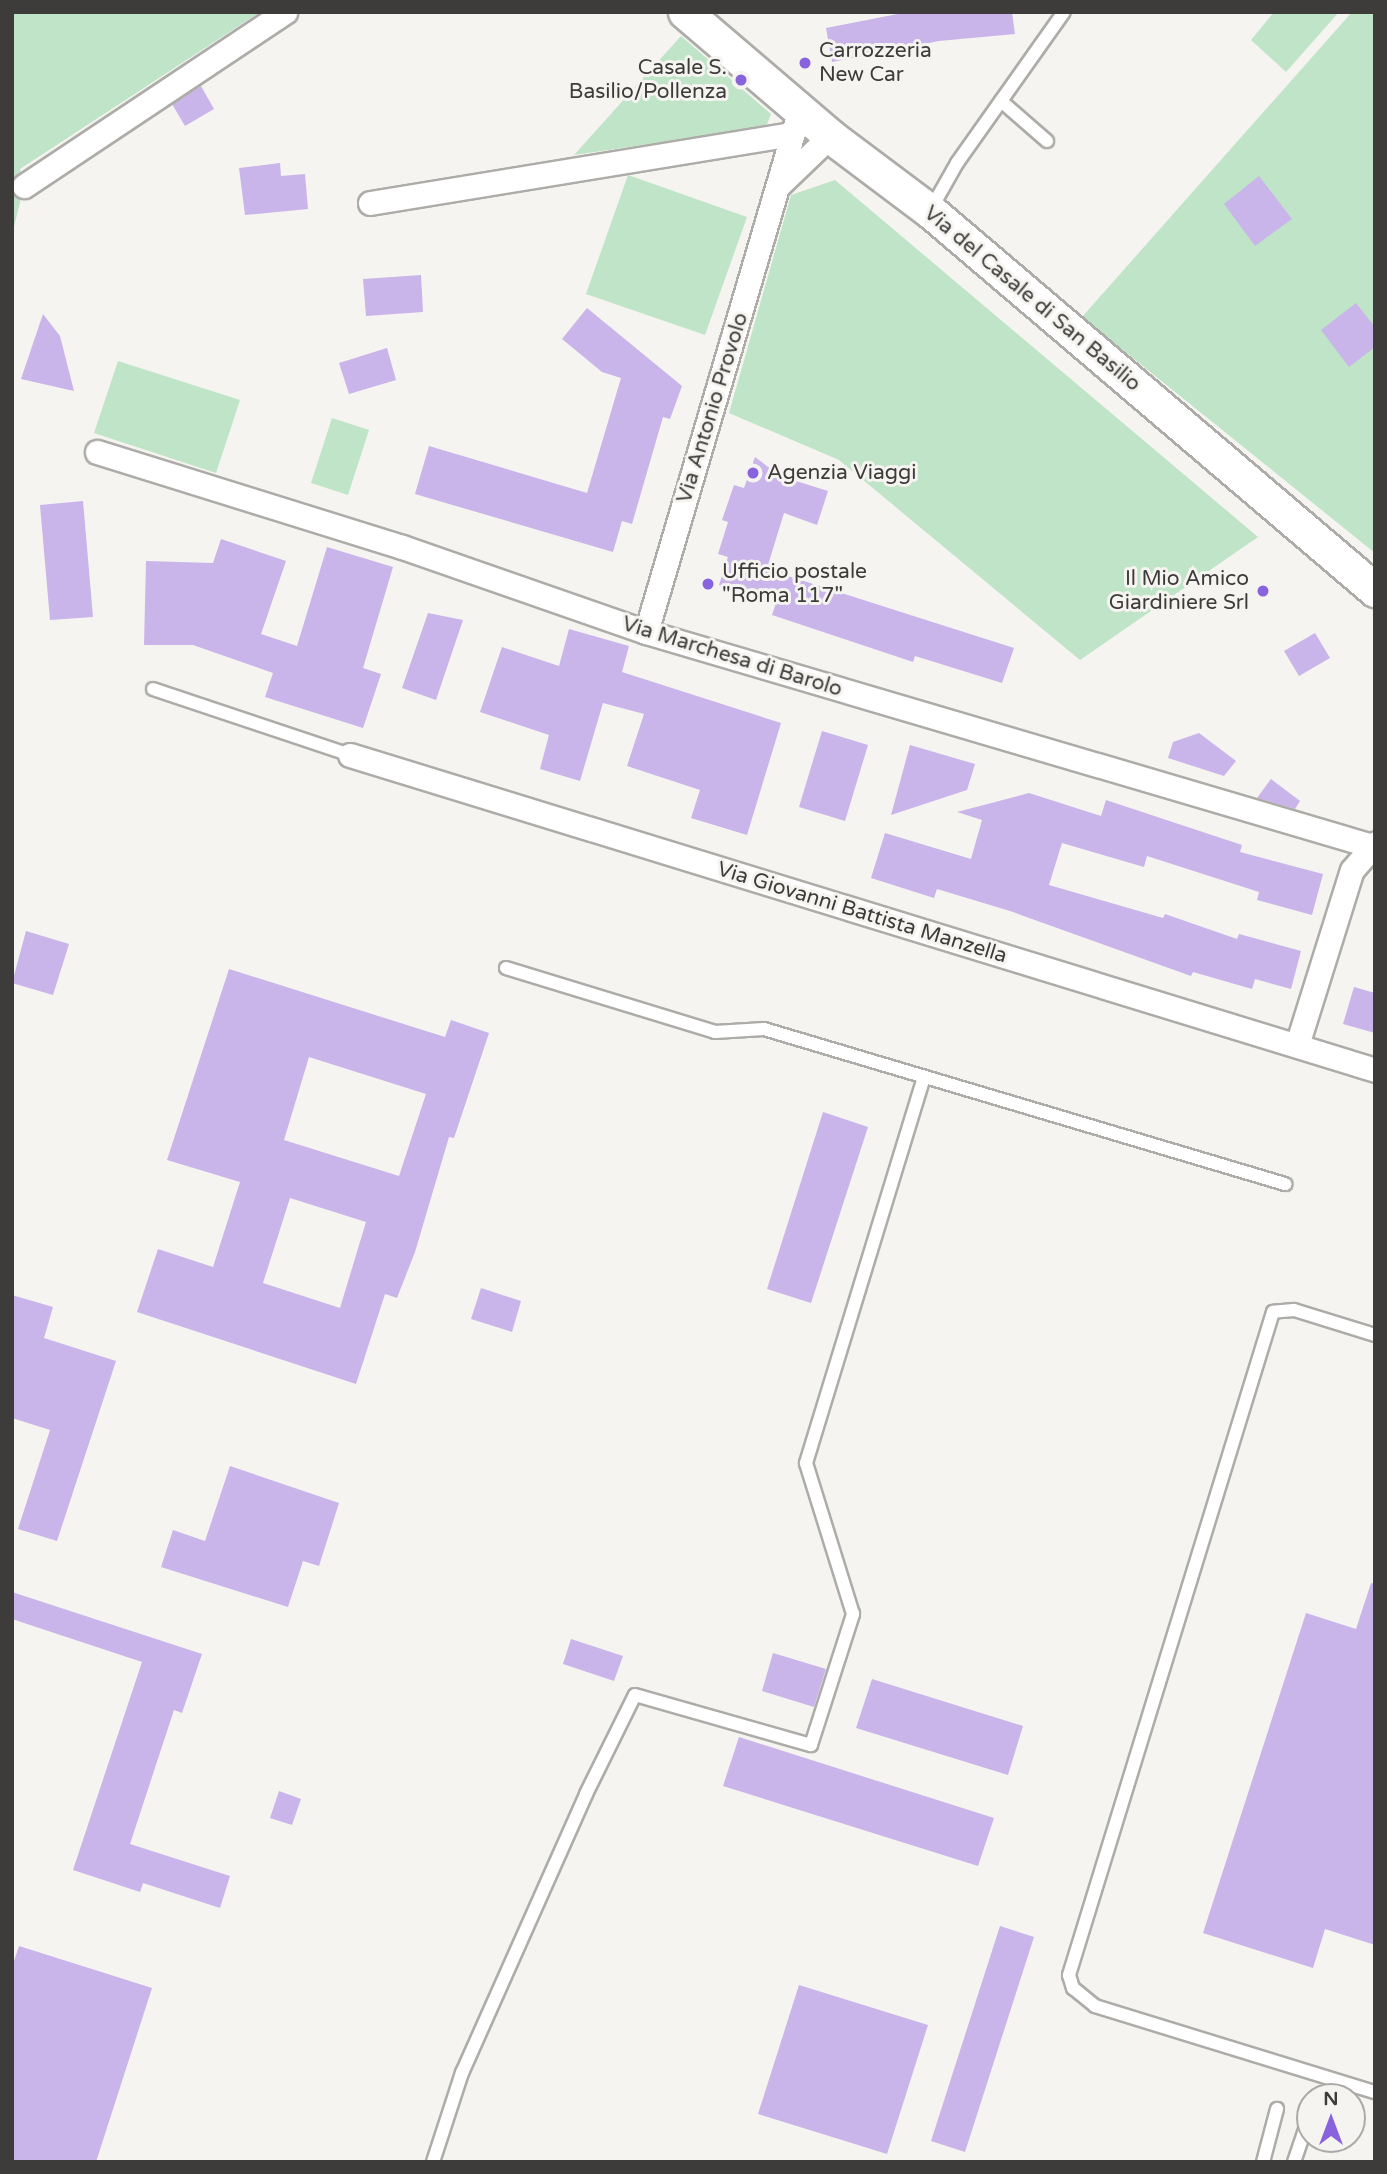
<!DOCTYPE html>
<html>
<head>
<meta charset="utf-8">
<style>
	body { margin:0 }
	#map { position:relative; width:1387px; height:2174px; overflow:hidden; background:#f5f4f0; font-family:"Varela Round",sans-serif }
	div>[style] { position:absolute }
	.green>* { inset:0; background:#bfe4c7 }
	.building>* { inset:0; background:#c9b5e9 }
	.roads { filter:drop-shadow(2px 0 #adaca8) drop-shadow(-2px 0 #adaca8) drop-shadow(0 2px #adaca8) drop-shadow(0 -2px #adaca8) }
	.lane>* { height:12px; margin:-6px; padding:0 6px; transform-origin:6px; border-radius:6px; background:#fff }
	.street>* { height:23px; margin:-11.5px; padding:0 11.5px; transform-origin:11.5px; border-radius:11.5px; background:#fff }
	.secondary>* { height:33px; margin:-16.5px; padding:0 16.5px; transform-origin:16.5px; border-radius:16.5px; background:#fff }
	.dots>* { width:19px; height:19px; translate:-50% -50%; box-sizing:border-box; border:4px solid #f5f4f0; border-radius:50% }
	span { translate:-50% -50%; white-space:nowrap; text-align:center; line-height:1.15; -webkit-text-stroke:6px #f5f4f0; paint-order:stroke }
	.poi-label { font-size:21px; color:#3d3c3b }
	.left { translate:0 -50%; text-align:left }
	.right { translate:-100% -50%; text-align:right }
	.street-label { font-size:21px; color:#3d3c3b }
	.frame { position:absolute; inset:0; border:14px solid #3d3c3b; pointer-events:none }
	.north { position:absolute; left:1296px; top:2083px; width:70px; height:70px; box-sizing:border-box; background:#f5f4f0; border:2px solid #abaaa8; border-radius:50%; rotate:0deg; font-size:19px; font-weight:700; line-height:28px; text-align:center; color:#3d3c3b }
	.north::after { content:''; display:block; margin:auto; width:24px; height:32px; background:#8963de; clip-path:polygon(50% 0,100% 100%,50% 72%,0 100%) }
</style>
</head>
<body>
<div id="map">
	<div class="green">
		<div style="clip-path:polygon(12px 12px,260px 12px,20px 169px,24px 186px,12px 235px)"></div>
		<div style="clip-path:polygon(1274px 12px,1339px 12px,1286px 72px,1251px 40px)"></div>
		<div style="clip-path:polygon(1352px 12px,1375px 12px,1375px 553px,1082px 317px)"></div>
		<div style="clip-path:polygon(681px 36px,771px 114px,766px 127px,574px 155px)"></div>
		<div style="clip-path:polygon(628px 175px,747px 217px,705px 335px,586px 294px)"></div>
		<div style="clip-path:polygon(835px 180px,1258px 537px,1080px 660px,839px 460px,729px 413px,791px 195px)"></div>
		<div style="clip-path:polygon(118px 361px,240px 400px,216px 473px,94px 433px)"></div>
		<div style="clip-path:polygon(332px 418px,369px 430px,348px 495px,311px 483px)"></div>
	</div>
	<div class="building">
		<div style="clip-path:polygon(908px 12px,1012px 12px,1015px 34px,939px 41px,832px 62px,826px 28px)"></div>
		<div style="clip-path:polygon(201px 86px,214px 109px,185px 126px,172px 104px)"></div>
		<div style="clip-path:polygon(280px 163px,281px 176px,305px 174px,308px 209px,245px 215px,239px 168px)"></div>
		<div style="clip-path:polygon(1259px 176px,1292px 219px,1255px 246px,1224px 204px)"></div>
		<div style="clip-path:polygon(421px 275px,423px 312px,366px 316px,363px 279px)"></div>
		<div style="clip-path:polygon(1356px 303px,1375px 327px,1375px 347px,1349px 367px,1321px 330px)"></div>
		<div style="clip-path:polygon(587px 308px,682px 386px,670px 419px,663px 417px,632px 524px,622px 521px,613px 552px,415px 494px,429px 446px,587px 493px,621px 378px,602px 372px,562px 339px)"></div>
		<div style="clip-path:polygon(43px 314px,60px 336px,74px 391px,21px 379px)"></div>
		<div style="clip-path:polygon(387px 348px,396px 380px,349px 394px,339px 363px)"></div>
		<div style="clip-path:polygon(755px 457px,780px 476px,828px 491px,817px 525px,784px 513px,768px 565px,787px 571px,785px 575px,1014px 648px,1002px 683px,915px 656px,913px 662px,772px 615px,776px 603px,719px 585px,728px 557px,718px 554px,728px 522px,722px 520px,734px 485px,744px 488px)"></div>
		<div style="clip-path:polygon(83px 501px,93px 617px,50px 620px,40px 505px)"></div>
		<div style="clip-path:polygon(221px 539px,286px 561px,261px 634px,297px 646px,327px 547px,393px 567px,363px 668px,381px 674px,363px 728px,265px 697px,273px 673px,193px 645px,144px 645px,146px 561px,213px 563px)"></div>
		<div style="clip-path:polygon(428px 613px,463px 620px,436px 700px,402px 688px)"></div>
		<div style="clip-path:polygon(569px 629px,629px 646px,622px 672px,781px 723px,747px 835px,691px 818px,700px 790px,627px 766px,644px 714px,603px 703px,580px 781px,540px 769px,549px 735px,480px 712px,502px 647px,559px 666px)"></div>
		<div style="clip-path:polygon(1315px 633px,1330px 658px,1299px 676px,1284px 651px)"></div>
		<div style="clip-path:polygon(822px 731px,868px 745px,845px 821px,799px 807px)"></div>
		<div style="clip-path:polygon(1199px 733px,1236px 761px,1224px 776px,1168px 758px,1173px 742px)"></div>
		<div style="clip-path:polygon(910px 745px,975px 764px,967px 790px,891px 815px)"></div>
		<div style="clip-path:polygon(1271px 779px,1300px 801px,1295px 809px,1257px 798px)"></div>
		<div style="clip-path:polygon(1029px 793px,1101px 816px,1106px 800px,1242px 845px,1240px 852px,1323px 874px,1312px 915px,1257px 900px,1259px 892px,1147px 856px,1144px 867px,1062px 843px,1049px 885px,1163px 918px,1165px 914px,1237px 939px,1239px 934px,1301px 951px,1291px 989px,1255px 979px,1252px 989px,1193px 972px,1191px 976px,1010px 911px,937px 889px,934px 898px,871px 878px,885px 833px,971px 859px,982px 820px,957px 812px)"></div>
		<div style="clip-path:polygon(26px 931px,69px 944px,53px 995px,12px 983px)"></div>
		<div style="clip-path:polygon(evenodd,229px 969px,445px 1037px,451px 1020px,489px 1033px,454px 1138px,449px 1137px,415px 1252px,397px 1298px,385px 1294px,356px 1384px,137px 1312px,158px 1249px,213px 1267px,240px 1182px,167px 1160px,229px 969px,309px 1057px,426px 1094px,399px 1176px,284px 1140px,309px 1057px,229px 969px,290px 1198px,366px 1222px,340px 1308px,263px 1283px,290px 1198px)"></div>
		<div style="clip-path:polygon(1354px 987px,1375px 993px,1375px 1033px,1343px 1024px)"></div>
		<div style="clip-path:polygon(823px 1112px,868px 1127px,811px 1303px,767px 1289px)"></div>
		<div style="clip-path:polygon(481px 1288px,521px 1301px,512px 1332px,471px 1319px)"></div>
		<div style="clip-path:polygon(12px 1295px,53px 1307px,44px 1338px,116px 1361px,57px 1541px,18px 1529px,50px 1430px,12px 1418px)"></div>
		<div style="clip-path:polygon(230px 1466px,339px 1503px,319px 1566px,303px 1561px,288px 1607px,161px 1567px,173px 1530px,205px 1541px)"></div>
		<div style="clip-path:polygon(1371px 1583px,1375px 1584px,1375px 1945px,1325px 1929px,1313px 1968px,1203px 1933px,1306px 1613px,1356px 1629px)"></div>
		<div style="clip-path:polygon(12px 1592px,202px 1654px,182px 1713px,174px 1710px,130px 1844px,230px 1876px,220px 1908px,143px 1883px,140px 1892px,73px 1870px,142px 1662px,12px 1619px)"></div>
		<div style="clip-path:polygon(571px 1639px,623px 1656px,614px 1681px,563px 1664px)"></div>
		<div style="clip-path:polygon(773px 1653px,826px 1669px,814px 1707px,762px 1691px)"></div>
		<div style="clip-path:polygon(872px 1679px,1023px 1726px,1008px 1775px,856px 1728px)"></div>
		<div style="clip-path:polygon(739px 1737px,994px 1818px,978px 1866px,723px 1786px)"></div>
		<div style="clip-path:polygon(279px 1791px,301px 1799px,292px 1825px,270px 1818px)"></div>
		<div style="clip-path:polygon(1000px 1926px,1034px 1937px,965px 2152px,931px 2141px)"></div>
		<div style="clip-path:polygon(19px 1946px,152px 1988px,96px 2162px,12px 2162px,12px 1967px)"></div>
		<div style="clip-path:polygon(799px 1985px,928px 2025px,887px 2154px,758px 2114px)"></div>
	</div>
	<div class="roads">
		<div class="lane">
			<div style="left:1001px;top:101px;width:61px;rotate:41deg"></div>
			<div style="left:931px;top:209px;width:53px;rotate:-60.5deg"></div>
			<div style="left:957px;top:163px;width:185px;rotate:-54.7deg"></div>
			<div style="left:153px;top:689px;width:208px;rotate:18.5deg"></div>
			<div style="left:506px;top:968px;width:219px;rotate:17deg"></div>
			<div style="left:715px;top:1032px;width:49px;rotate:-3.5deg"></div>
			<div style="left:764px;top:1029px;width:544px;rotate:16.57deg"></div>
			<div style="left:1375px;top:1335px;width:85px;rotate:-162.8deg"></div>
			<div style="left:1294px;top:1310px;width:21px;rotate:175deg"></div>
			<div style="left:1273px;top:1312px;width:694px;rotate:107.1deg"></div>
			<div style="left:1069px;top:1975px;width:14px;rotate:73deg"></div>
			<div style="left:1073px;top:1988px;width:28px;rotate:39deg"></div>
			<div style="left:1095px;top:2006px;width:293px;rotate:17.1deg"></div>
			<div style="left:433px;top:2162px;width:94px;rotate:-72deg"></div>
			<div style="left:462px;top:2073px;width:305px;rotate:-66deg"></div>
			<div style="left:586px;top:1794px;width:110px;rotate:-63.7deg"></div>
			<div style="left:635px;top:1695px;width:183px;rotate:15.9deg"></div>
			<div style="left:811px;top:1745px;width:138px;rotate:-72.2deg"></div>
			<div style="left:853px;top:1614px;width:158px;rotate:-107.3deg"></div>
			<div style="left:806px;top:1463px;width:404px;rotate:-73deg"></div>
			<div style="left:1263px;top:2162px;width:55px;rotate:-75.2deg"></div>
			<div style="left:1294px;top:2162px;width:46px;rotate:-71.2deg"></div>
		</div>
		<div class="street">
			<div style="left:780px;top:184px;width:69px;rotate:-43.8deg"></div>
			<div style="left:24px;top:186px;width:314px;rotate:-33.7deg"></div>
			<div style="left:370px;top:203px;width:428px;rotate:-9.3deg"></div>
			<div style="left:97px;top:452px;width:319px;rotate:17.3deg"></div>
			<div style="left:402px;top:547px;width:258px;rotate:19.2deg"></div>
			<div style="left:646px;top:632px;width:757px;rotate:16.42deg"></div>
			<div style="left:646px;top:632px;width:545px;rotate:-73.59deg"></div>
			<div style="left:350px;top:755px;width:1072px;rotate:17.08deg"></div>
			<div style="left:1297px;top:1045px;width:183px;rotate:-72.6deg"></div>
			<div style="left:1352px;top:870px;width:35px;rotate:-49deg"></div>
		</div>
		<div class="secondary">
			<div style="left:685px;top:12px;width:191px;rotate:40.5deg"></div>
			<div style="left:830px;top:136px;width:125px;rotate:36.9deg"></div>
			<div style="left:930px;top:211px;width:585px;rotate:40.42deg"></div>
		</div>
	</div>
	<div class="dots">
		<div style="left:805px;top:63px;background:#8963de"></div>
		<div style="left:741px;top:80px;background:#8963de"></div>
		<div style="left:753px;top:473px;background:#8963de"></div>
		<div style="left:708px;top:584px;background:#8963de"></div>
		<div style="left:1263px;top:591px;background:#8963de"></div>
	</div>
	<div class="poi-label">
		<span class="left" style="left:819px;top:63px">Carrozzeria<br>New Car</span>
		<span class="right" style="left:727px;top:80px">Casale S.<br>Basilio/Pollenza</span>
		<span class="left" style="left:767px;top:473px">Agenzia Viaggi</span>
		<span class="left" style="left:722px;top:584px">Ufficio postale<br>"Roma 117"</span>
		<span class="right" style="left:1249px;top:591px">Il Mio Amico<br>Giardiniere Srl</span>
	</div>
	<div class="street-label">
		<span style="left:1032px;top:299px;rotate:40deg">Via del Casale di San Basilio</span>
		<span style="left:713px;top:408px;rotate:-73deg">Via Antonio Provolo</span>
		<span style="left:732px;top:657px;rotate:17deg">Via Marchesa di Barolo</span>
		<span style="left:862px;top:913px;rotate:17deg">Via Giovanni Battista Manzella</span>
	</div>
	<div class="frame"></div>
	<div class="north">N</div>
</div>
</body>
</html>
